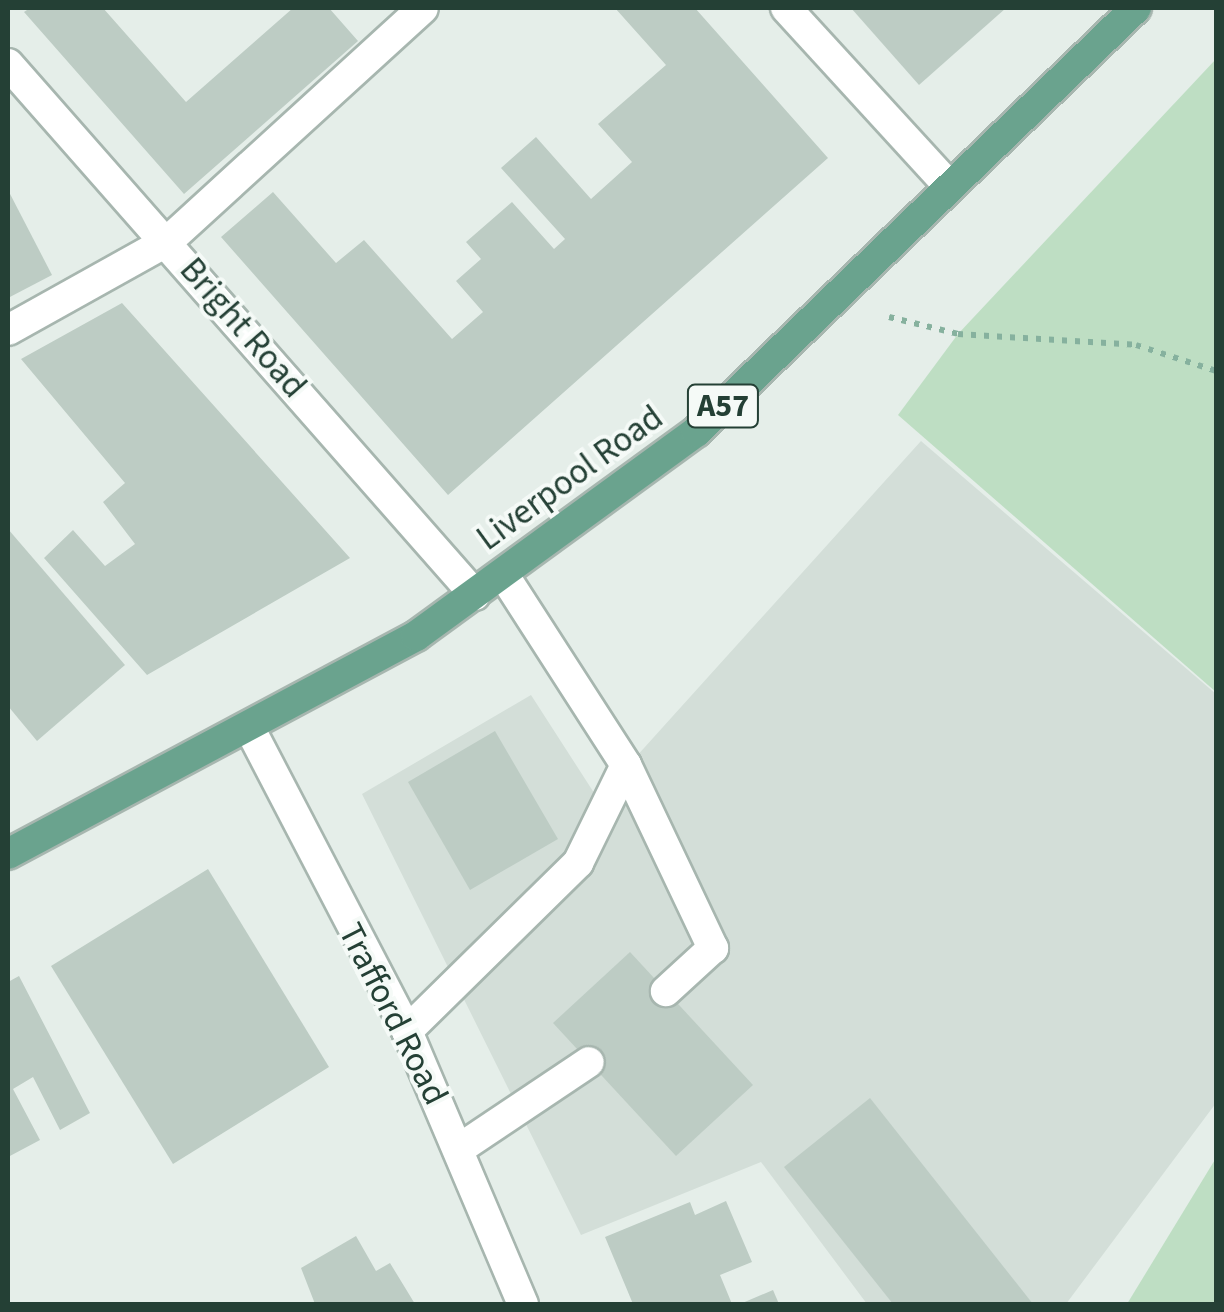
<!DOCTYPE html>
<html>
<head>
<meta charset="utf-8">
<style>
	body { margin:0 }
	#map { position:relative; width:1224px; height:1312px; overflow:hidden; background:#e5eee9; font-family:"Source Sans 3",sans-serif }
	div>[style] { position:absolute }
	.built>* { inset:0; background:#d3ded8 }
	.green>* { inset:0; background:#bedec3 }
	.building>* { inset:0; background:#bdccc4 }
	.path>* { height:6px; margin-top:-3px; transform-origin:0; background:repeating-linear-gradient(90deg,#86b19e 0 5px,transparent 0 13px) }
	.roads { filter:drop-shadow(2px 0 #a7b6af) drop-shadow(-2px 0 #a7b6af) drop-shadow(0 2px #a7b6af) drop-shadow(0 -2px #a7b6af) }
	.service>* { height:30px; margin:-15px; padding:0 15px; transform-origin:15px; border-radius:15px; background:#fff }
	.minor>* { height:30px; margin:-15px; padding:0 15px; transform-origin:15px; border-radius:15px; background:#fff }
	.primary>* { height:30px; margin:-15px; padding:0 15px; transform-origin:15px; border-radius:15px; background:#6aa38e }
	span { translate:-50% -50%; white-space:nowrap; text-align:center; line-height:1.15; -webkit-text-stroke:8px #f5faf7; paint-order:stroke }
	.shield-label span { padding:2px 8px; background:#f5faf7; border:2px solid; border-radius:8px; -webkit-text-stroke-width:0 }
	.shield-label { font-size:32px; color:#244035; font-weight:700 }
	.street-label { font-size:35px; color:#244035 }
	.frame { position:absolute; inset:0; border:10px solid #244035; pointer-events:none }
</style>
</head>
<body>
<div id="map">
	<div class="built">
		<div style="clip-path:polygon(921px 441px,1216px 694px,1216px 1103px,1066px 1304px,867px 1304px,761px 1162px,581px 1235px,362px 794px,531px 695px,598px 799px)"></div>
	</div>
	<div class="green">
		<div style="clip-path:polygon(1216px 59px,1216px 692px,898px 415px,958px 334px)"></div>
		<div style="clip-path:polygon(1216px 1158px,1216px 1304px,1127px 1304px)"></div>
	</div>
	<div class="building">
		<div style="clip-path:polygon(30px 8px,103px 8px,186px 102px,293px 8px,329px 8px,358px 41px,184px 194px,24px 12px)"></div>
		<div style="clip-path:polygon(615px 8px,695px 8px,828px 158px,448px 495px,221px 237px,273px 192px,336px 263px,364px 240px,452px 339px,483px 312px,456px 281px,481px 259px,466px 242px,512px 202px,554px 249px,565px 239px,501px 168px,536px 137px,591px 199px,632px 162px,598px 124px,666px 65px)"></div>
		<div style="clip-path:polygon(851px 8px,1006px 8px,919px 85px)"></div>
		<div style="clip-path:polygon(8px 190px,52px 275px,8px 298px)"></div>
		<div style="clip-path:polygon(122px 303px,350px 558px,147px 675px,44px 558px,73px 530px,105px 566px,135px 544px,103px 502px,125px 483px,21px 359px)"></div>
		<div style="clip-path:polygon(8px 529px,125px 665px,37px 741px,8px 706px)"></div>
		<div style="clip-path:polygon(495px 731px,558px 839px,470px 890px,408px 782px)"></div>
		<div style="clip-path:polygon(208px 869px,329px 1067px,173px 1164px,51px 966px)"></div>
		<div style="clip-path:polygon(630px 952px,753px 1085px,676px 1156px,553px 1023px)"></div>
		<div style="clip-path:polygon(19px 976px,90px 1113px,60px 1130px,33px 1077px,13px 1089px,40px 1140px,8px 1157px,8px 982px)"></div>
		<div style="clip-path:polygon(870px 1098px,1033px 1304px,893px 1304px,784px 1167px)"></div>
		<div style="clip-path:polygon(726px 1201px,752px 1262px,720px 1275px,732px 1304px,633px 1304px,605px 1237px,690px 1202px,695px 1215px)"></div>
		<div style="clip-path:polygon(356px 1236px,376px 1271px,390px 1263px,415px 1304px,315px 1304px,301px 1268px)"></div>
		<div style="clip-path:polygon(773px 1290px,779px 1304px,740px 1304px)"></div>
	</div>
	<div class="path">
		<div style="left:889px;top:317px;width:71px;rotate:13.8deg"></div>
		<div style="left:958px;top:334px;width:178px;rotate:3.5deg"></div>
		<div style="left:1136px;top:345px;width:84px;rotate:18deg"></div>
	</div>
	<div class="roads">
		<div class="service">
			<div style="left:8px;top:330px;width:183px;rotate:-29.1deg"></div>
			<div style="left:168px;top:241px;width:345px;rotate:-42.4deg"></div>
			<div style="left:626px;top:765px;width:203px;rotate:64.6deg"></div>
			<div style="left:713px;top:948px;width:64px;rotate:137.5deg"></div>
			<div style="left:459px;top:1149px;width:156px;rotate:-33.8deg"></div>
		</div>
		<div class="minor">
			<div style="left:786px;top:8px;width:241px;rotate:47.5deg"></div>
			<div style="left:8px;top:64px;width:707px;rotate:48.67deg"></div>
			<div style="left:250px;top:729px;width:340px;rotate:62.5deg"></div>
			<div style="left:407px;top:1031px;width:297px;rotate:67deg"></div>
			<div style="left:407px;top:1031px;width:240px;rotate:-44.5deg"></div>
			<div style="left:578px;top:863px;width:109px;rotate:-63.9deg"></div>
			<div style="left:626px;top:765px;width:227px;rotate:-122.8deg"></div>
		</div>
		<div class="primary">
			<div style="left:8px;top:854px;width:463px;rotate:-28.1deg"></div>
			<div style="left:416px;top:636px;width:346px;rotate:-36.1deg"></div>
			<div style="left:696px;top:432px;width:611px;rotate:-43.94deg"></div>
		</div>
	</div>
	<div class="shield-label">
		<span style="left:723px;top:406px">A57</span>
	</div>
	<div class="street-label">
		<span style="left:243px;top:328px;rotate:49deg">Bright Road</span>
		<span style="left:570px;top:478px;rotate:-36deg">Liverpool Road</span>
		<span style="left:393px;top:1014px;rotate:63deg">Trafford Road</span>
	</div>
	<div class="frame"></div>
</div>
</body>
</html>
